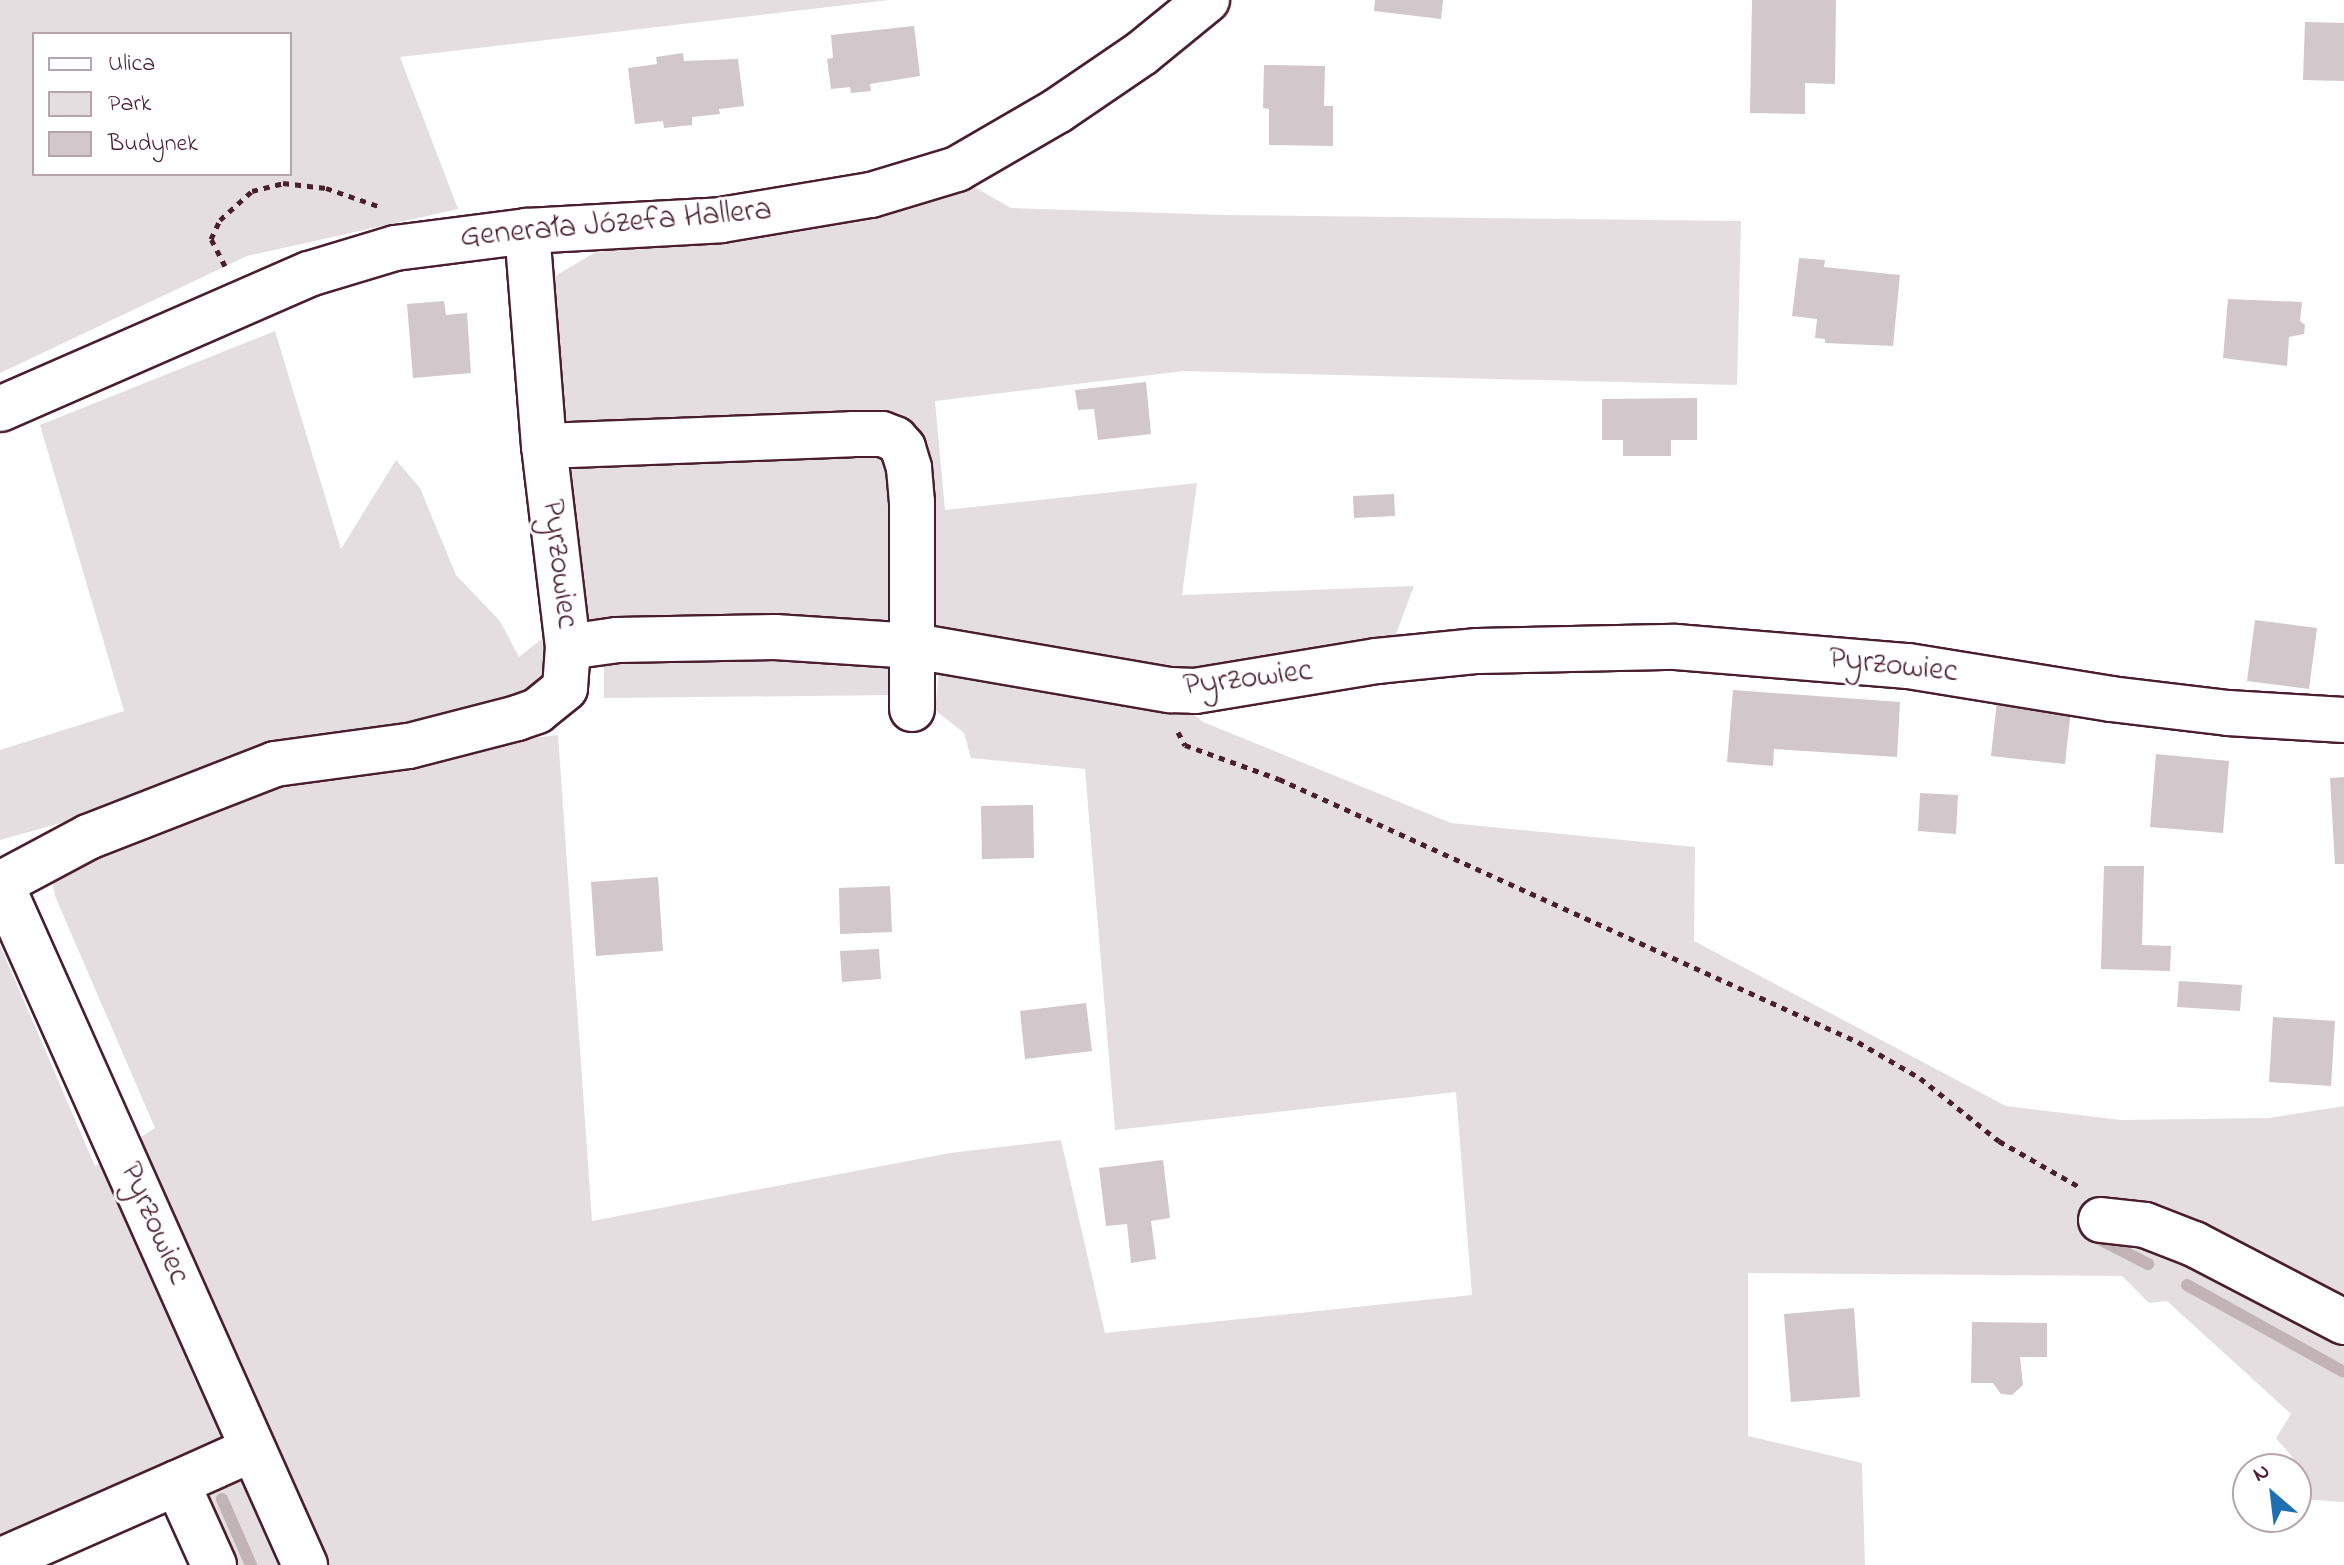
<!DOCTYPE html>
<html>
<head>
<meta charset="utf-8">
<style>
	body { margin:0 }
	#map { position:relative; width:2344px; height:1565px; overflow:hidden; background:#fff; font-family:"Indie Flower",sans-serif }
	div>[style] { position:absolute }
	.green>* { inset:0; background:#e5dee0 }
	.stream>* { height:12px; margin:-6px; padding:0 6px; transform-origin:6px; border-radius:6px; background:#c1b3b6 }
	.building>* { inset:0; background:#d2c7cb }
	.path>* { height:5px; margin-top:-2.5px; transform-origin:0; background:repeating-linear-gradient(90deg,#4a1f2b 0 6px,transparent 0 12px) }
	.roads { filter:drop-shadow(2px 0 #4a1f2b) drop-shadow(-2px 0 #4a1f2b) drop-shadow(0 2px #4a1f2b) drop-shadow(0 -2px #4a1f2b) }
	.minor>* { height:44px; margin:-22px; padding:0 22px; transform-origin:22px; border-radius:22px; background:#fff }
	span { translate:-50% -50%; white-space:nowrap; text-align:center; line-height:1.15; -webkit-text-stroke:6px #fff; paint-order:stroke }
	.street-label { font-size:32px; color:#4a1f2b }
	.legend { position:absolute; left:32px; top:32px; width:260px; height:144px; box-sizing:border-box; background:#fff; border:2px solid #b7a5aa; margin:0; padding:10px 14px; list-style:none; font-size:24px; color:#4a1f2b }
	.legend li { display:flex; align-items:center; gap:16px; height:40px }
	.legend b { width:40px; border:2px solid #b7a5aa }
	.north { position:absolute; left:2232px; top:1453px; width:80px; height:80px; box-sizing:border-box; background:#fff; border:2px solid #b7a5aa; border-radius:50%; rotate:332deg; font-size:22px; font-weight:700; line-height:32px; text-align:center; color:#4a1f2b }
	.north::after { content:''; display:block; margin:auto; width:28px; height:36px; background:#1f6fb2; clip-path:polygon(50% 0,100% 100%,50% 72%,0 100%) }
</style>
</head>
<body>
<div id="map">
	<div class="green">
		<div style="clip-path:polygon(evenodd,0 0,889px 0,400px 57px,458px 209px,247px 256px,0 373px,0 0,34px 34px,290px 34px,290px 174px,34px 174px,34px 34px)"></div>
		<div style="clip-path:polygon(969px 184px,1011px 208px,1225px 215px,1741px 221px,1737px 385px,1184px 371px,935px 401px,945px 510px,1197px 483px,1182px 595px,1414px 586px,1392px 645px,1191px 674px,896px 620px,581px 624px,562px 429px,555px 276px,594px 253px,902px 205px)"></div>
		<div style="clip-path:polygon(275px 331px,341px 549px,396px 460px,420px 488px,456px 575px,500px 621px,519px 657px,552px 631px,538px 689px,0 840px,0 750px,124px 711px,40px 425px)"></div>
		<div style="clip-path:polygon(889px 654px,898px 695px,604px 698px,604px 658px)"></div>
		<div style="clip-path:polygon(939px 670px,1183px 706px,1203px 722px,1451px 823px,1695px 847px,1694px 941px,2006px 1106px,2121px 1120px,2269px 1118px,2344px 1106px,2344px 1502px,2301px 1499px,2298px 1464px,2276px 1438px,2291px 1414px,2167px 1301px,2149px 1303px,2122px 1276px,1748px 1273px,1748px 1436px,1862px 1463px,1865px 1565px,237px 1565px,189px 1456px,0 1539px,0 945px,95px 1166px,155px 1128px,55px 896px,51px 871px,171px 820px,300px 781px,471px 745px,558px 735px,592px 1221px,950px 1153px,1061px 1140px,1105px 1333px,1472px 1295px,1456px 1092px,1115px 1130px,1085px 769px,971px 758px,964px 733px,935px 710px)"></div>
	</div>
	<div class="stream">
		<div style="left:2101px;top:1240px;width:53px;rotate:27.1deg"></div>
		<div style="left:2187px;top:1285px;width:179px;rotate:29deg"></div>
		<div style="left:222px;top:1499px;width:72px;rotate:66.3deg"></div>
	</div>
	<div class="building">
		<div style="clip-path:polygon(1375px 0,1443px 0,1441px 19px,1374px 11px)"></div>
		<div style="clip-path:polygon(1752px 0,1836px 0,1835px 84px,1805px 83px,1805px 114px,1750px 113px)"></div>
		<div style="clip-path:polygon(2305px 22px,2344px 23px,2344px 81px,2303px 80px)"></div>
		<div style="clip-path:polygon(914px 26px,920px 76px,870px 84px,871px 91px,851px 93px,850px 87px,831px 89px,827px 59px,833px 58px,831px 35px)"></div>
		<div style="clip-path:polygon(683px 53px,684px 61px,738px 59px,744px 106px,719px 109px,720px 114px,692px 117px,692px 125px,664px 128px,663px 121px,635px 124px,628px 68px,657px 64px,656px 57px)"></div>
		<div style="clip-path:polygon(1264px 65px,1325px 66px,1324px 106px,1333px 106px,1333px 146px,1269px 145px,1269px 109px,1263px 108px)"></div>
		<div style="clip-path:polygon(1799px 258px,1825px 260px,1824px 267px,1900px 275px,1893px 346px,1825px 343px,1825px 339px,1815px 338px,1817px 319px,1792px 316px)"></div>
		<div style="clip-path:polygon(2228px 299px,2302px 302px,2300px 321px,2305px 325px,2304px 334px,2289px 337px,2287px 366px,2223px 358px)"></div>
		<div style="clip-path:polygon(444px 301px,446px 315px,467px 313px,471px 373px,413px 378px,407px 304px)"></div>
		<div style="clip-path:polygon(1146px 382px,1151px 434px,1098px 440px,1094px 409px,1078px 410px,1075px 390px)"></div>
		<div style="clip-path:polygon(1697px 398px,1697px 440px,1671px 440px,1671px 456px,1623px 456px,1623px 440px,1602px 440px,1602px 399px)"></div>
		<div style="clip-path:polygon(1394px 494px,1395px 516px,1354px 518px,1353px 496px)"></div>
		<div style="clip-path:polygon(2255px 620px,2317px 628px,2309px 689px,2247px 681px)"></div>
		<div style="clip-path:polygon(1733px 690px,1900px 702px,1897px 757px,1774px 749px,1773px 766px,1727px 762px)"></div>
		<div style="clip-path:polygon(1997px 700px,2071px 709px,2065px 764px,1991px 756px)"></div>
		<div style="clip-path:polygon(2156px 754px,2229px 761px,2223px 833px,2150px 827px)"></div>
		<div style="clip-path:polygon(2344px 777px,2344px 864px,2335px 864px,2330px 778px)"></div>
		<div style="clip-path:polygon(1920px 793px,1958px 795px,1956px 834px,1918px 831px)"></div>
		<div style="clip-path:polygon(1033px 805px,1034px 858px,982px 859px,981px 806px)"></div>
		<div style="clip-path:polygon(2104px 866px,2144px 866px,2142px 945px,2171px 946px,2170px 971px,2101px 969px)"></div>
		<div style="clip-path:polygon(658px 877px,663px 951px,596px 956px,591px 882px)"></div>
		<div style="clip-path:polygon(890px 886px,892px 932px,840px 934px,839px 888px)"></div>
		<div style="clip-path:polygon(879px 949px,881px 979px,842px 982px,840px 951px)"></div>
		<div style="clip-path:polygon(2179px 981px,2242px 985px,2240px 1011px,2177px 1007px)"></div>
		<div style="clip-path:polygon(1086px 1003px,1092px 1051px,1025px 1059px,1020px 1011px)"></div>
		<div style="clip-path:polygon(2273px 1017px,2335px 1021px,2331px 1086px,2269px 1082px)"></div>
		<div style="clip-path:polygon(1163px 1160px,1170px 1218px,1151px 1221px,1156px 1259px,1131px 1263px,1127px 1224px,1106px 1226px,1099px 1168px)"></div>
		<div style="clip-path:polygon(1854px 1308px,1860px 1397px,1791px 1402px,1784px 1314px)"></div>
		<div style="clip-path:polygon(1972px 1322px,2047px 1323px,2047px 1357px,2020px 1357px,2023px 1385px,2012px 1395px,2001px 1394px,1993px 1383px,1971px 1383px)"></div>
	</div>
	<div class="path">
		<div style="left:225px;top:266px;width:30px;rotate:-117deg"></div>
		<div style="left:211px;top:239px;width:21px;rotate:-65deg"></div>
		<div style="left:220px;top:220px;width:43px;rotate:-42.2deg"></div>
		<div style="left:252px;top:191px;width:32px;rotate:-14deg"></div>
		<div style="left:283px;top:183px;width:43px;rotate:6.6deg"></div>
		<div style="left:326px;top:188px;width:55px;rotate:19.1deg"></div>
		<div style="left:1178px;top:732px;width:15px;rotate:62deg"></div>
		<div style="left:1185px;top:745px;width:100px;rotate:19.9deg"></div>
		<div style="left:1279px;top:779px;width:636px;rotate:24.43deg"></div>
		<div style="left:1858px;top:1042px;width:72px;rotate:30.1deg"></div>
		<div style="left:1920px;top:1078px;width:101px;rotate:38.6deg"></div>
		<div style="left:1999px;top:1141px;width:91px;rotate:29.7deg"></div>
	</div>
	<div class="roads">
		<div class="minor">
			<div style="left:0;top:409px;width:337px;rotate:-23.6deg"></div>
			<div style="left:309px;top:274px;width:90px;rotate:-16.8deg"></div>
			<div style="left:395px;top:248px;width:133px;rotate:-7.3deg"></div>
			<div style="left:527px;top:231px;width:194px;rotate:-3.2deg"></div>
			<div style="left:721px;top:220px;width:152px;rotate:-9.5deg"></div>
			<div style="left:871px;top:195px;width:90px;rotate:-16.8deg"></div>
			<div style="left:957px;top:169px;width:116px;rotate:-30.1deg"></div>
			<div style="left:1057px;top:111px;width:103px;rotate:-34.3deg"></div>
			<div style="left:1142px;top:53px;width:84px;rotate:-39.2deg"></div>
			<div style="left:544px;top:446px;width:308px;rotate:-2.2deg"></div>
			<div style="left:852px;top:434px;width:30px"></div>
			<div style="left:882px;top:434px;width:14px;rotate:21deg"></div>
			<div style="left:895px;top:439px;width:12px;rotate:48deg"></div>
			<div style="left:903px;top:448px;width:21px;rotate:73deg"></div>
			<div style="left:909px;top:468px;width:34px;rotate:85deg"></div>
			<div style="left:912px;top:502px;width:207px;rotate:90deg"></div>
			<div style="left:568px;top:647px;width:49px;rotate:-8.1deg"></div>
			<div style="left:617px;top:640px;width:158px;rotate:-1.1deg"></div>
			<div style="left:775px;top:637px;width:139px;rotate:3.7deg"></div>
			<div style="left:914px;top:646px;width:260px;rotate:9.8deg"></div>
			<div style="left:1170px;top:690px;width:25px;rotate:2deg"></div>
			<div style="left:1195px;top:691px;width:184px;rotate:-9.4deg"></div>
			<div style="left:1377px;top:661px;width:101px;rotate:-5.7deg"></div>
			<div style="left:1478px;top:651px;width:198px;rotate:-1.2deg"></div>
			<div style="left:1676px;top:647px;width:233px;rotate:4.7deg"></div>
			<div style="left:1908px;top:666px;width:206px;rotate:9.2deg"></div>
			<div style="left:2111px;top:699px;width:118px;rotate:6.8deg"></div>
			<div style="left:2228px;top:713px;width:116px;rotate:3.5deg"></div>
			<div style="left:0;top:884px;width:100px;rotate:-28.1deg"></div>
			<div style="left:88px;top:837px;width:201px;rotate:-21.3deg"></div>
			<div style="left:275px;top:764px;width:135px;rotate:-7.7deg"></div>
			<div style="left:409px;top:746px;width:112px;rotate:-14.5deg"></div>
			<div style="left:517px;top:718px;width:21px;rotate:-19deg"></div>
			<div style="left:537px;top:711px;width:36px;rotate:-39deg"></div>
			<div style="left:565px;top:688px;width:41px;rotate:-85.8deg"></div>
			<div style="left:568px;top:647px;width:202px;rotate:-96.8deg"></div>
			<div style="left:544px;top:446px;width:216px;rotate:-94.5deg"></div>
			<div style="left:1px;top:884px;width:746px;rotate:65.94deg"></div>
			<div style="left:2101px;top:1220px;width:44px;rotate:6.5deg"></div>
			<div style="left:2145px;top:1225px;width:53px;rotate:21.2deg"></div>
			<div style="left:2194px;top:1244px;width:169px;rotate:27.5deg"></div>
			<div style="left:177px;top:1483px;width:83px;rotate:-24.1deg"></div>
			<div style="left:0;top:1561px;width:193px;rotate:-23.8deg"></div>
			<div style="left:177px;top:1483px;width:90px;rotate:65.7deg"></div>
		</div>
	</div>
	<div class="street-label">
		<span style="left:616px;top:225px;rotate:-5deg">Generała Józefa Hallera</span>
		<span style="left:558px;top:564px;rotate:83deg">Pyrzowiec</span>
		<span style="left:1893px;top:667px;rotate:6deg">Pyrzowiec</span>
		<span style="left:1248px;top:680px;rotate:-7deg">Pyrzowiec</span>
		<span style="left:153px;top:1224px;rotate:66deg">Pyrzowiec</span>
	</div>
	<ul class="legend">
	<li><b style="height:10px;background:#fff"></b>Ulica</li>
	<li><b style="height:22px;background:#e5dee0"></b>Park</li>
	<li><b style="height:22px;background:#d2c7cb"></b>Budynek</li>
	</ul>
	<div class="north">N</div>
</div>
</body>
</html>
